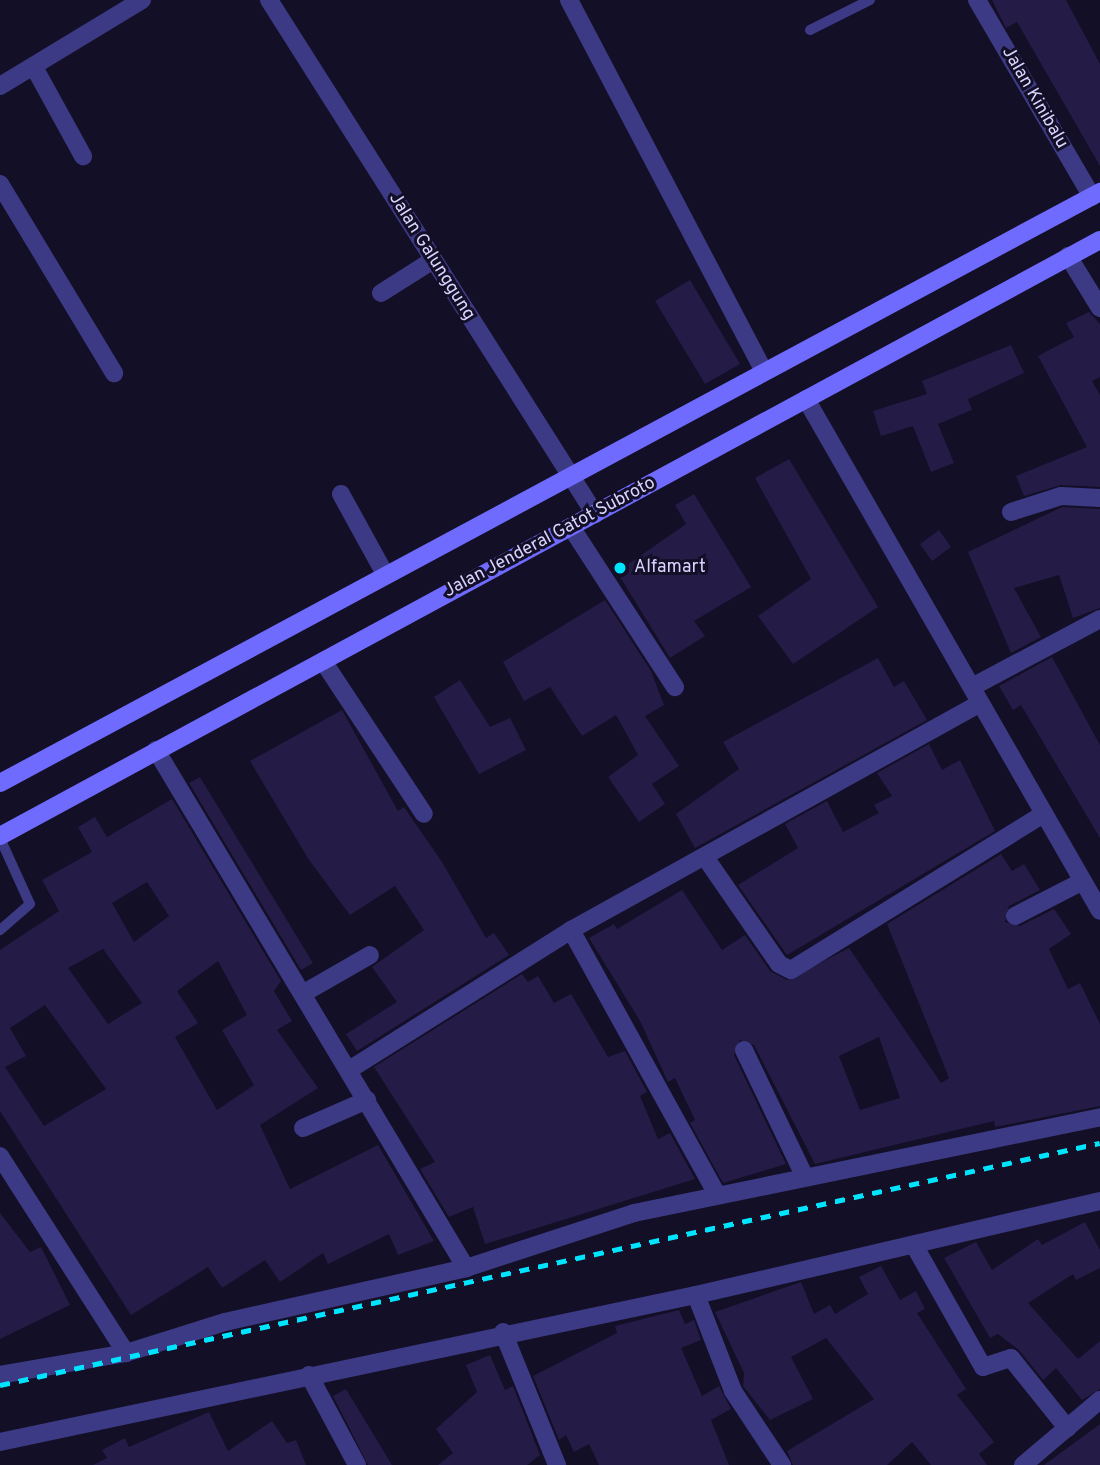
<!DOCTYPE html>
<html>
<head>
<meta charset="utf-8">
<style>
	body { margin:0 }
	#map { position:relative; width:1100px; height:1465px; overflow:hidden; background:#130f26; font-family:Overpass,sans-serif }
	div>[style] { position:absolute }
	.building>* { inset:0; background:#241b47 }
	.service>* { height:10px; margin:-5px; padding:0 5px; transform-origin:5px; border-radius:5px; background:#3d3a85 }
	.minor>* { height:18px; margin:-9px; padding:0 9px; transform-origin:9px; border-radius:9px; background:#3d3a85 }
	.secondary>* { height:18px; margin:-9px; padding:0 9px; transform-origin:9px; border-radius:9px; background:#6f6bff }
	.rail>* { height:5px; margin-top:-2.5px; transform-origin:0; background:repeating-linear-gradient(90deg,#00e5ff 0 10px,transparent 0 19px) }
	.dots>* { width:19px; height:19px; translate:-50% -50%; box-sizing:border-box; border:4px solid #130f26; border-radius:50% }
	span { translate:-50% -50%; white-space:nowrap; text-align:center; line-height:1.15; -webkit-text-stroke:6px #130f26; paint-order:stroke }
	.street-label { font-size:18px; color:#d9d4ff }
	.poi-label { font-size:18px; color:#d9d4ff }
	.left { translate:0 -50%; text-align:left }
</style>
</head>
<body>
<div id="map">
	<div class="building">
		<div style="clip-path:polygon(992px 0,1066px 0,1100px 64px,1100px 166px,1017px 22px,1006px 28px)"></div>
		<div style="clip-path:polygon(690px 280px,740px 364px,705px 384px,655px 301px)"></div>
		<div style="clip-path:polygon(1089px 312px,1100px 324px,1100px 377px,1092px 381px,1100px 395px,1100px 487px,1061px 485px,1024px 496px,1016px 476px,1087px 447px,1038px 356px,1074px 337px,1066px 323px)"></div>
		<div style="clip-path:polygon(1011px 345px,1024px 373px,968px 399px,972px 410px,938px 424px,954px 463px,931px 472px,913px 426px,881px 436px,873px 411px,927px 394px,922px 381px)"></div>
		<div style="clip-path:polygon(789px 459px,878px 607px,793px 664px,758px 616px,811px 579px,755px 478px)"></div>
		<div style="clip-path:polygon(694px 494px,751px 587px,694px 621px,705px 636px,670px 658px,617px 572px,686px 524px,675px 505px)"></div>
		<div style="clip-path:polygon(1062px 507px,1100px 509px,1100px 608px,1073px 618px,1059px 575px,1014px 588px,1041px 637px,1011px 653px,968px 552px)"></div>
		<div style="clip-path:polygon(939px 530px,951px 547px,932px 561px,920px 544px)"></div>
		<div style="clip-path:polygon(605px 600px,651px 671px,664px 705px,645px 716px,679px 766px,652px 784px,665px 804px,639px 822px,608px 777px,638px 755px,616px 715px,582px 736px,550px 687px,524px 701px,503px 662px)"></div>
		<div style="clip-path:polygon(1052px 657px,1100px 745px,1100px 838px,1021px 705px,1013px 710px,999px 686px)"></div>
		<div style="clip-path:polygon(878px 658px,894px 687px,904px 681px,927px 720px,695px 848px,676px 814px,739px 769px,723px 742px)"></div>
		<div style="clip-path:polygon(460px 680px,490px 727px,510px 718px,526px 750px,479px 774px,434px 697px)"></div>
		<div style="clip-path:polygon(342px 710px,398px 811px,404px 807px,442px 862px,486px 938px,494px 933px,509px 955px,357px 1051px,346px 1034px,397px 1002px,372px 967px,424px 930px,395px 886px,350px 915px,309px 860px,250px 761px)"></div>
		<div style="clip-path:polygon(929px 744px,942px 770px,960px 760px,995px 831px,787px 955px,738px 885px,798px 848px,785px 824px,827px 801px,843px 832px,879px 813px,874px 805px,892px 796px,877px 773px)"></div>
		<div style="clip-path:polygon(200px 777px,313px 963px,301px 970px,189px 783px)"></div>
		<div style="clip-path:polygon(evenodd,172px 799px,281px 981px,274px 991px,292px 1021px,277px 1030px,318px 1088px,260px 1125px,290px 1189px,378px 1145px,434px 1241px,398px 1255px,389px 1234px,328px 1264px,323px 1253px,280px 1282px,265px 1260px,222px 1288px,208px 1267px,131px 1315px,0 1111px,0 950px,59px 911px,42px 880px,92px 852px,78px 827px,95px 817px,107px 837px,172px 799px,147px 882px,169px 916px,134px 942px,112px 903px,147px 882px,172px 799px,103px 949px,142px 1003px,108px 1024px,68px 968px,103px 949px,172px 799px,218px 961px,247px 1015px,222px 1030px,254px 1085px,217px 1110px,175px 1037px,198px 1023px,177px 991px,218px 961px,172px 799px,45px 1005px,106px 1089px,44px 1126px,5px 1067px,26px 1056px,10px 1028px,45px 1005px)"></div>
		<div style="clip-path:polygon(evenodd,1001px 854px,1012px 871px,1024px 864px,1040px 890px,1009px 906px,1005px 922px,1020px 926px,1054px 909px,1071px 934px,1049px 949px,1068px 989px,1080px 983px,1100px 1024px,1100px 1106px,995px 1127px,994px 1121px,815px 1164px,754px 1045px,740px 1040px,734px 1055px,786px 1164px,723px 1183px,690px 1123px,695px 1120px,675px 1078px,668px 1082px,640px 1021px,589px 938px,614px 924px,617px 929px,682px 890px,722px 950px,745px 935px,770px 971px,787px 980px,849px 948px,941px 1083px,949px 1078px,887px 924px,1001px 854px,879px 1037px,900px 1098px,860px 1110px,839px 1056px,879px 1037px)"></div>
		<div style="clip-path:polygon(522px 974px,528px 982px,538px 976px,554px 1003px,571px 994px,608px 1057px,625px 1051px,647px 1092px,640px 1096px,658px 1139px,670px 1133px,695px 1179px,485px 1244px,473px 1207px,449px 1217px,420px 1169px,435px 1162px,374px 1067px)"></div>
		<div style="clip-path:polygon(0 1213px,30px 1252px,41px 1247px,70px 1305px,0 1339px)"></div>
		<div style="clip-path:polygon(1085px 1222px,1100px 1250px,1100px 1268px,1076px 1280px,1073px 1274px,1028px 1303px,1078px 1359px,1100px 1341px,1100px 1389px,1082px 1400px,1056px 1368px,1043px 1380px,1019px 1350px,998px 1334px,990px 1338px,944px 1258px,976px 1242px,992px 1270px,1038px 1239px,1042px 1245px)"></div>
		<div style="clip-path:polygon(881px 1266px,900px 1300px,916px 1291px,925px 1309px,917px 1313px,966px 1389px,957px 1395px,994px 1442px,979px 1454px,987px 1465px,931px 1465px,912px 1442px,887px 1465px,793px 1465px,787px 1451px,874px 1399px,826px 1338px,791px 1357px,813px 1399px,770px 1420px,743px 1386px,744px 1373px,715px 1312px,801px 1282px,814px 1314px,830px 1305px,835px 1314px,868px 1294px,859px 1277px)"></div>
		<div style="clip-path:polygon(679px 1310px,685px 1324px,694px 1320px,701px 1340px,681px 1348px,702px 1396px,719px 1386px,731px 1409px,711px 1420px,729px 1465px,599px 1465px,589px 1444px,574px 1452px,566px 1435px,559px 1440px,533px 1376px,617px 1333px,615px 1326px)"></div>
		<div style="clip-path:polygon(490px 1355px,505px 1390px,513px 1386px,540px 1455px,527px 1465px,438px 1465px,453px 1453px,436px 1429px,477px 1392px,466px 1365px)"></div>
		<div style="clip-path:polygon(346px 1389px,392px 1465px,368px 1465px,333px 1396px)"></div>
		<div style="clip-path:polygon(209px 1412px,228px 1451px,272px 1421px,287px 1443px,296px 1440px,306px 1465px,93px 1465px,107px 1458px,102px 1450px,125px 1438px,129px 1447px)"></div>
		<div style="clip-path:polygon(1100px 1424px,1100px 1465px,1044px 1465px)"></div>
	</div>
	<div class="service">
		<div style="left:810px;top:30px;width:67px;rotate:-26.6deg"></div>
		<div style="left:0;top:838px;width:72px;rotate:65.6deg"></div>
		<div style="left:30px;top:904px;width:40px;rotate:139deg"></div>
	</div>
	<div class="minor">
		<div style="left:269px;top:0;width:609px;rotate:57.62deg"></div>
		<div style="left:569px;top:0;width:418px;rotate:62.3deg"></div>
		<div style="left:977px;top:0;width:228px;rotate:59.7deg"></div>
		<div style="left:34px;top:67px;width:102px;rotate:61.2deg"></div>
		<div style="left:0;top:86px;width:166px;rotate:-31.2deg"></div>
		<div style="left:0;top:184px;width:221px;rotate:58.9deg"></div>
		<div style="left:1068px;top:256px;width:61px;rotate:58.4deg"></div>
		<div style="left:381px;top:293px;width:62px;rotate:-32.4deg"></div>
		<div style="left:806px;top:399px;width:590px;rotate:60.13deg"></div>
		<div style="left:341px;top:494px;width:91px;rotate:61.2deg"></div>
		<div style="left:1011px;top:512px;width:52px;rotate:-17.7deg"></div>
		<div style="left:1061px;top:496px;width:39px;rotate:3deg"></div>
		<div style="left:571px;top:527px;width:191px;rotate:57deg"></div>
		<div style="left:323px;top:661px;width:183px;rotate:56.6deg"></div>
		<div style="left:972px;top:687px;width:145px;rotate:-28deg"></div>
		<div style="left:156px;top:750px;width:604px;rotate:59.1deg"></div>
		<div style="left:707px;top:860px;width:126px;rotate:55.3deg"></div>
		<div style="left:779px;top:964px;width:13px;rotate:27deg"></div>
		<div style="left:791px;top:970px;width:297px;rotate:-31.7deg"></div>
		<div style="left:1015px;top:916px;width:76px;rotate:-27.2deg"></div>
		<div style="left:571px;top:930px;width:303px;rotate:61.1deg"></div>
		<div style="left:304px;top:993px;width:76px;rotate:-29.9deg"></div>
		<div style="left:744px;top:1050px;width:139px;rotate:64.4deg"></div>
		<div style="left:349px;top:1070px;width:262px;rotate:-32.2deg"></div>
		<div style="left:571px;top:930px;width:468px;rotate:-29deg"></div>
		<div style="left:303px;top:1128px;width:70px;rotate:-23.6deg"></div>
		<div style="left:0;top:1156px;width:234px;rotate:57.4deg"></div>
		<div style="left:914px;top:1245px;width:140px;rotate:60.5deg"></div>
		<div style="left:983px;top:1367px;width:29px;rotate:-18deg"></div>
		<div style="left:1011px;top:1358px;width:90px;rotate:51.3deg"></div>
		<div style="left:696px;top:1295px;width:103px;rotate:68.9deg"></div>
		<div style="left:733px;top:1391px;width:89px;rotate:56.5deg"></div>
		<div style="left:503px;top:1332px;width:144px;rotate:67.9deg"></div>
		<div style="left:0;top:1375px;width:128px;rotate:-9.9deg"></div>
		<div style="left:126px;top:1353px;width:104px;rotate:-17.4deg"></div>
		<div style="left:225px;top:1322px;width:247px;rotate:-12.6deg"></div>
		<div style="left:466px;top:1268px;width:177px;rotate:-18.1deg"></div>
		<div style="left:634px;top:1213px;width:476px;rotate:-11.6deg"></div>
		<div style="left:309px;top:1375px;width:102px;rotate:61.9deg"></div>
		<div style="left:0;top:1442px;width:711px;rotate:-11.93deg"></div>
		<div style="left:696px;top:1295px;width:415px;rotate:-13.1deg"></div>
		<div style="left:1023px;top:1465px;width:101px;rotate:-40.2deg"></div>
	</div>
	<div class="secondary">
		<div style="left:0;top:783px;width:1249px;rotate:-28.25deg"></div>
		<div style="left:0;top:836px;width:1251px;rotate:-28.45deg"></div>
	</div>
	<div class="rail">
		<div style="left:0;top:1385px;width:1126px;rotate:-12.41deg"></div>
	</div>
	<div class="dots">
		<div style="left:620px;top:568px;background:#00e5ff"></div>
	</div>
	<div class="street-label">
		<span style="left:1034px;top:98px;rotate:60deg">Jalan Kinibalu</span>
		<span style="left:431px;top:257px;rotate:58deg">Jalan Galunggung</span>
		<span style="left:550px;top:538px;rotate:-28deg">Jalan Jenderal Gatot Subroto</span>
	</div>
	<div class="poi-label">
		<span class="left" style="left:634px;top:568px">Alfamart</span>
	</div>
</div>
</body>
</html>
